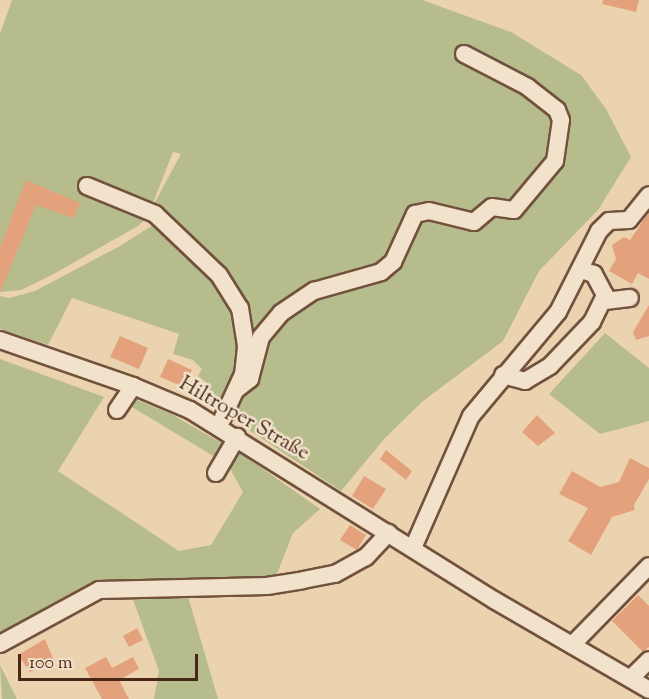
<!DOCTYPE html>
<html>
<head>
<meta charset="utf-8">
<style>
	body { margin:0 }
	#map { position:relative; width:649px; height:699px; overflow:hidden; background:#ebd3b0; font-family:"Sorts Mill Goudy",serif }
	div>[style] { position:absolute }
	.green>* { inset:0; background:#b6bc8c }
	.building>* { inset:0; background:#e3a27b }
	.roads { filter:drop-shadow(2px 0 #72523d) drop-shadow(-2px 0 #72523d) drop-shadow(0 2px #72523d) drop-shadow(0 -2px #72523d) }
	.minor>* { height:16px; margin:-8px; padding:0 8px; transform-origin:8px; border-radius:8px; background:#f2e2cc }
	span { translate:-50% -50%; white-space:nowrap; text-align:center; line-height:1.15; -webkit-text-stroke:5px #f2e2cc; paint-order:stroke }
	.street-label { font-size:21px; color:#492717 }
	.scale { position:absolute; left:18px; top:654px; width:180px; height:27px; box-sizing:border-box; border:3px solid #492717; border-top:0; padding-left:8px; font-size:18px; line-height:21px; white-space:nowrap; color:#492717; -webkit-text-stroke:4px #f2e2cc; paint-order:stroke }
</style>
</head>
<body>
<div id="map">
	<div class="green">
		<div style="clip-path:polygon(12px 0,422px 0,511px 32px,581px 75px,606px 109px,631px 157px,598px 210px,539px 271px,503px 341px,423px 401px,385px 438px,341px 491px,207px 402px,211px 395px,207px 383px,198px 376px,202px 369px,193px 360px,173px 354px,179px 334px,72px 298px,48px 345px,0 329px,0 296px,9px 298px,35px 291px,120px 246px,166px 217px,154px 204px,181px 154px,173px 152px,147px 218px,138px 226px,50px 276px,21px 290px,0 292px,0 34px)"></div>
		<div style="clip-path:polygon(605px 333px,649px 368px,649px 421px,600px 434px,549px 394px)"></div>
		<div style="clip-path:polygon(0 359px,104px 397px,58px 471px,179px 551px,211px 545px,243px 492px,229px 467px,240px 453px,320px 509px,293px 533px,273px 584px,187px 593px,218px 699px,154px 699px,159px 671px,131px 594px,100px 594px,0 639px)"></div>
		<div style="clip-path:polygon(132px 398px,171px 414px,225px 445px,215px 457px,127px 404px)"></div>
		<div style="clip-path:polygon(0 665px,17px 699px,2px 699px)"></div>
	</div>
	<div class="building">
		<div style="clip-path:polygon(603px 0,639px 0,636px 12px,602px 4px)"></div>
		<div style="clip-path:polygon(26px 180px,80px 203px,74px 218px,36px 205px,0 293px,0 248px)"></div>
		<div style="clip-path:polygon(649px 212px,649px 279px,638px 273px,632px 284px,609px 271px,616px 259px,612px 245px,624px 237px,630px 240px)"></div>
		<div style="clip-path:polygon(649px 305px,649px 336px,636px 340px,633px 332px)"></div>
		<div style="clip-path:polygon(120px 336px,148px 348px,139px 369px,110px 357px)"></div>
		<div style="clip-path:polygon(168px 359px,192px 370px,184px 387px,160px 377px)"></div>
		<div style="clip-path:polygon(537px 415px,555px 433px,538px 446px,522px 432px)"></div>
		<div style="clip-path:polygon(386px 450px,412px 471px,406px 480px,380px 459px)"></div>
		<div style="clip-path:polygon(630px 458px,649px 468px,649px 479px,634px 505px,635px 510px,612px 517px,591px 555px,568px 541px,588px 508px,559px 494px,572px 471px,600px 487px,619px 482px)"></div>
		<div style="clip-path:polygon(364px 476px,386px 489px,373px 509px,352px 496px)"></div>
		<div style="clip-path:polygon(350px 525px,366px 535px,357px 550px,340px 540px)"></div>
		<div style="clip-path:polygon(638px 595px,649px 606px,649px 647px,643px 652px,612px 621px)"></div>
		<div style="clip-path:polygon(137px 628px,143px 640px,129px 647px,123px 636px)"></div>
		<div style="clip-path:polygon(45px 639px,54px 661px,30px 672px,18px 655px)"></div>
		<div style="clip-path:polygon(106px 657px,112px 668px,133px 657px,139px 669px,119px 680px,129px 699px,102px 699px,85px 668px)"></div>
	</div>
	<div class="roads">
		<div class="minor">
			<div style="left:87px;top:186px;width:74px;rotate:22.4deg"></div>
			<div style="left:155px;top:214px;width:88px;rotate:43.6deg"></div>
			<div style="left:219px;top:275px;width:39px;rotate:58deg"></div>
			<div style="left:240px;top:308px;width:39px;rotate:81deg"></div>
			<div style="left:246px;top:347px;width:27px;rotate:96deg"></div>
			<div style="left:243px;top:374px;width:57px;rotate:114.8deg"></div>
			<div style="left:605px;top:301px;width:25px;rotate:-7deg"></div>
			<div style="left:0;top:340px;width:141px;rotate:19.1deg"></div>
			<div style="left:133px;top:386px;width:62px;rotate:22.8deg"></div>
			<div style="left:190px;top:410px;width:358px;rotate:32deg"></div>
			<div style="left:494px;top:600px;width:179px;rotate:30.1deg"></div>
			<div style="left:503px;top:375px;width:23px;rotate:15deg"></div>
			<div style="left:525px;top:381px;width:29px;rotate:-31deg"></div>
			<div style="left:550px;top:366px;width:61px;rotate:-46.3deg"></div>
			<div style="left:592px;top:322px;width:30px;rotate:-64deg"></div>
			<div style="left:605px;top:295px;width:24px;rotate:-118deg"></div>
			<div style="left:594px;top:274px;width:14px;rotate:-163deg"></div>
			<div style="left:236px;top:390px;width:18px;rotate:-38deg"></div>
			<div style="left:250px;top:379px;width:43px;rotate:-75.3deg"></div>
			<div style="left:261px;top:337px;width:31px;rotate:-50deg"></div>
			<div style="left:281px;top:313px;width:40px;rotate:-34deg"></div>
			<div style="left:314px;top:291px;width:70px;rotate:-15.8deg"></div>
			<div style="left:381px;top:272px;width:16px;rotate:-40deg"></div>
			<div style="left:393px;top:262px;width:53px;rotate:-65.4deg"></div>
			<div style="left:415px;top:214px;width:14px;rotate:-12deg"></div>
			<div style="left:429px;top:211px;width:46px;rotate:13.7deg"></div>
			<div style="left:474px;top:222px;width:23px;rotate:-40deg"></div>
			<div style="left:492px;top:207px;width:22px;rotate:8deg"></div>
			<div style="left:514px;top:210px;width:64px;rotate:-50.1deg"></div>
			<div style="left:555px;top:161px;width:41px;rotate:-81.7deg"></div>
			<div style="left:561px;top:120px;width:11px;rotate:-112deg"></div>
			<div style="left:557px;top:110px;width:37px;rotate:-142deg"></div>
			<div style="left:528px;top:87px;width:72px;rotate:-152.7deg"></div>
			<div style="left:117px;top:410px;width:29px;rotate:-56deg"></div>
			<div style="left:216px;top:473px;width:42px;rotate:-59.7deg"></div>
			<div style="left:413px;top:548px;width:144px;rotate:-66.3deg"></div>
			<div style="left:471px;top:416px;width:136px;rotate:-50.1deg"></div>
			<div style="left:558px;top:312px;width:91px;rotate:-63.2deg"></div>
			<div style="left:599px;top:231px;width:14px;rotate:-45deg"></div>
			<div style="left:609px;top:221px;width:20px;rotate:-3deg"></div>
			<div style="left:629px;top:220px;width:32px;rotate:-51deg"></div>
			<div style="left:0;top:644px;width:113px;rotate:-28.6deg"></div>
			<div style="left:99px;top:590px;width:168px;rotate:-1.4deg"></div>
			<div style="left:267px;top:586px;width:36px;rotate:-9deg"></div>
			<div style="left:303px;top:580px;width:33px;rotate:-11deg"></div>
			<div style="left:335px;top:574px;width:35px;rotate:-29deg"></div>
			<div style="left:366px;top:557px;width:33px;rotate:-47deg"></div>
			<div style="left:572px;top:645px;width:110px;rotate:-45.7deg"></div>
			<div style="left:631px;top:678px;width:25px;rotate:-45deg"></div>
		</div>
	</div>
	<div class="street-label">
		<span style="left:244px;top:419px;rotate:30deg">Hiltroper Straße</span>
	</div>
	<div class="scale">100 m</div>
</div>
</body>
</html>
